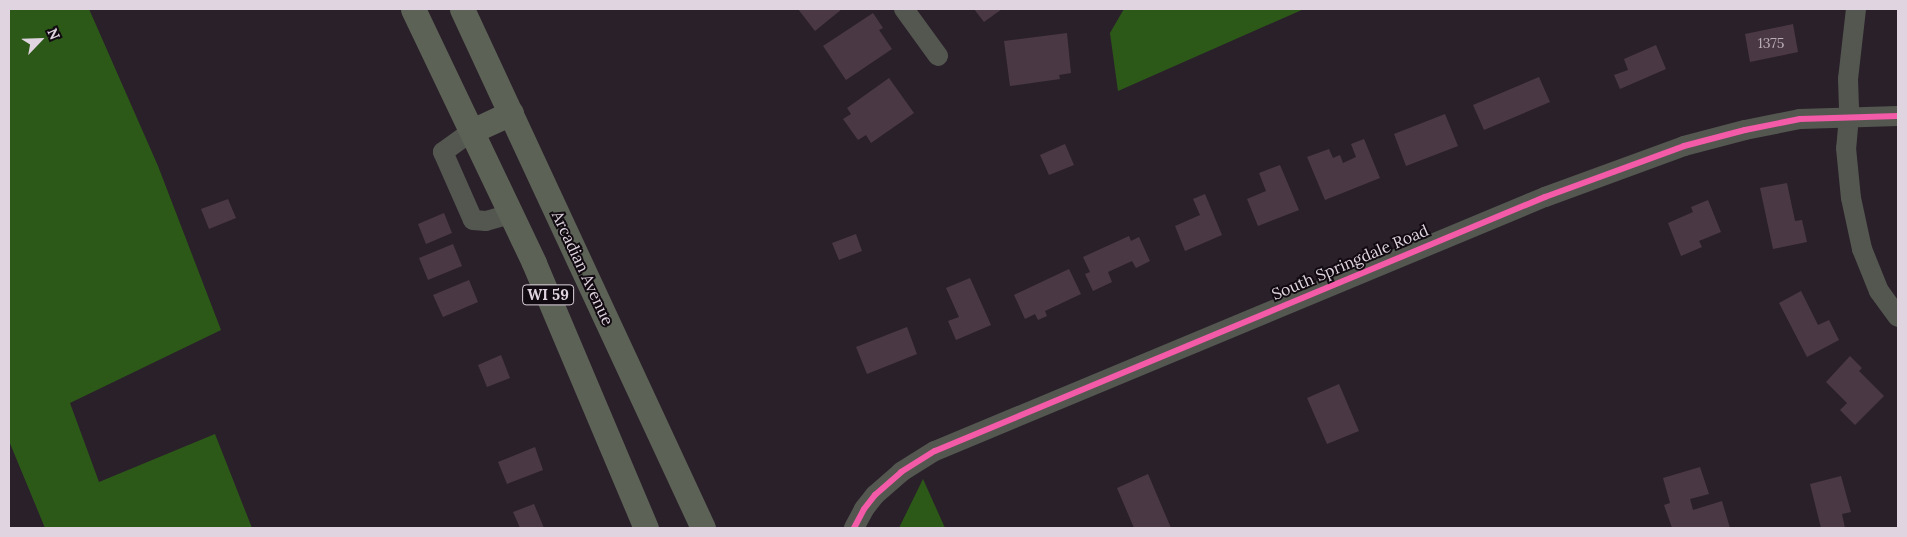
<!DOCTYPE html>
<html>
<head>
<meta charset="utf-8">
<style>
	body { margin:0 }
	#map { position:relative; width:1907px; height:537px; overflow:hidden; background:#2a202a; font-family:Lora,serif }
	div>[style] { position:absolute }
	.forest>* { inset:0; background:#2d5918 }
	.building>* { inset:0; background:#4b3845 }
	.minor>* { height:20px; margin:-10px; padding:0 10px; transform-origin:10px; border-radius:10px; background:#545750 }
	.major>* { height:25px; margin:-12.5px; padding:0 12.5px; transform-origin:12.5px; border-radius:12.5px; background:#5d6256 }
	.cycleway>* { height:6px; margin:-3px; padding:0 3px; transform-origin:3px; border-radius:3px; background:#f35aa7 }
	span { translate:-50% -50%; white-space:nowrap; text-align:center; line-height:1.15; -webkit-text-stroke:4px #110a11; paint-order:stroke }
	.number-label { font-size:14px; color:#baadb8 }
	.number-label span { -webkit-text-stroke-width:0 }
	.shield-label span { padding:1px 4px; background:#110a11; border:1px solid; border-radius:4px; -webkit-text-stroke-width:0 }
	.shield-label { font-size:15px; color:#dfd4df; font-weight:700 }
	.street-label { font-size:16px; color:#dfd4df }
	.frame { position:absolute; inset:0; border:10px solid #dfd4df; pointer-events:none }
	.north { position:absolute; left:15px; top:15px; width:50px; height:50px; -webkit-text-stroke:4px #110a11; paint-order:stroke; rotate:66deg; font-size:14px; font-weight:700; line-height:20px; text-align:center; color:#dfd4df }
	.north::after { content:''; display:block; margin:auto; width:18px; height:22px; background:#dfd4df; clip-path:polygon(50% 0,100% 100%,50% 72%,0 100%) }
</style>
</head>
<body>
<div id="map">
	<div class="forest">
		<div style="clip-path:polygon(9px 9px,89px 9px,158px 166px,221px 330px,70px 403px,99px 482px,215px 434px,252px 528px,45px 528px,9px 441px)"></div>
		<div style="clip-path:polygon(1124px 9px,1304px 9px,1118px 91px,1110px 33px)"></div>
		<div style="clip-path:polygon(923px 479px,945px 528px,899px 528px)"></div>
	</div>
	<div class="building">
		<div style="clip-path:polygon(798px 9px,842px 9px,815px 31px)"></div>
		<div style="clip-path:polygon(974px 9px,1002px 9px,984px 22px)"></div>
		<div style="clip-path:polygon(873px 13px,883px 28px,879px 30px,892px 49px,846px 80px,823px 46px)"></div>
		<div style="clip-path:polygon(1793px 24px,1798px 52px,1750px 62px,1745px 34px)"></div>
		<div style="clip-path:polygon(1067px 33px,1071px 73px,1059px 75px,1060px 79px,1010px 86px,1004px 41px)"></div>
		<div style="clip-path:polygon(1656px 45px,1666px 69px,1620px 89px,1614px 75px,1628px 70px,1624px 59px)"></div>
		<div style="clip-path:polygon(1539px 77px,1550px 102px,1484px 130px,1473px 105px)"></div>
		<div style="clip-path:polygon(889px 78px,914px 113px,871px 143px,866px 135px,858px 140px,843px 119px,851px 114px,847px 108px)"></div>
		<div style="clip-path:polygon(1445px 114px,1458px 146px,1406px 166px,1394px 134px)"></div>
		<div style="clip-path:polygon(1364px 139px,1380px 178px,1325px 200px,1307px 157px,1329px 149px,1333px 158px,1340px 155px,1343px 163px,1356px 157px,1351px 144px)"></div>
		<div style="clip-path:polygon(1065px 144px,1074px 165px,1049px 175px,1040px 155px)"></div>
		<div style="clip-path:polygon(1280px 165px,1299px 210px,1258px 226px,1247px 199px,1266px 191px,1259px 173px)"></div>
		<div style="clip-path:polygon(1787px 183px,1795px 221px,1802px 220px,1807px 242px,1773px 249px,1760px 188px)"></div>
		<div style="clip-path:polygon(1205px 194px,1222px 235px,1185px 251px,1175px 226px,1200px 215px,1193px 199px)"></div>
		<div style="clip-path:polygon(228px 199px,236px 218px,209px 229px,201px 209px)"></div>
		<div style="clip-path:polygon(1708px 200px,1721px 232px,1699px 241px,1702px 247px,1681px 256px,1668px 223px,1693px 212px,1691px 207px)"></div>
		<div style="clip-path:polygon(444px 213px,452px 233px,426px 244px,418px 224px)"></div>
		<div style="clip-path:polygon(856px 234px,862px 251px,839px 260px,832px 243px)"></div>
		<div style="clip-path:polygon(1129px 236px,1131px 241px,1139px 237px,1150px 261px,1136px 268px,1132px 261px,1108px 272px,1112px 282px,1093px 291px,1085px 274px,1090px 272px,1083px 257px)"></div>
		<div style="clip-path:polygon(453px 244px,462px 266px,428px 280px,419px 258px)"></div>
		<div style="clip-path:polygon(1069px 269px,1081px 294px,1045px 311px,1047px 316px,1038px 320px,1035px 314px,1025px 319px,1014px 295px)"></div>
		<div style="clip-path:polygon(970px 278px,991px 325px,956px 340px,948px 321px,959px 317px,946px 288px)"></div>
		<div style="clip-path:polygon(469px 280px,478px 302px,443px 317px,433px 295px)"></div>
		<div style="clip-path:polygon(1801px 291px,1818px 325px,1829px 320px,1839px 340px,1807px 357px,1779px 303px)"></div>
		<div style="clip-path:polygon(907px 327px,917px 354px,867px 374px,856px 347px)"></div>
		<div style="clip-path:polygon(501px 355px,510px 378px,487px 387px,478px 365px)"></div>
		<div style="clip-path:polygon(1850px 356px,1862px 368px,1859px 371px,1884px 396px,1855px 425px,1840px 410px,1847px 403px,1826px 382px)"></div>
		<div style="clip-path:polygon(1339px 384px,1359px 431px,1327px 444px,1307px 398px)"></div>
		<div style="clip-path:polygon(535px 447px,543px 470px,507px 484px,498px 462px)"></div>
		<div style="clip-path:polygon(1700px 467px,1709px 494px,1690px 499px,1693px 510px,1722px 501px,1730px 528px,1672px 528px,1664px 505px,1670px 503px,1663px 478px)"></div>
		<div style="clip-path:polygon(1148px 474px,1171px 528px,1134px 528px,1117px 488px)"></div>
		<div style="clip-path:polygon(1841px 476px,1851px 512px,1842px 514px,1845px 528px,1821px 528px,1810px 484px)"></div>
		<div style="clip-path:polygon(534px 504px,544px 528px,520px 528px,513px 512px)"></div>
	</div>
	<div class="minor">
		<div style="left:904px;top:9px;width:58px;rotate:54.1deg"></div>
		<div style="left:1856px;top:9px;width:70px;rotate:96.5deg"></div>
		<div style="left:1848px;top:79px;width:37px;rotate:88deg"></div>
		<div style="left:1849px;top:116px;width:32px;rotate:95deg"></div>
		<div style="left:1846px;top:148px;width:50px;rotate:84.3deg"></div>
		<div style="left:1851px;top:198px;width:52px;rotate:77.8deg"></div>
		<div style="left:1862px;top:249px;width:45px;rotate:68deg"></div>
		<div style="left:1879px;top:291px;width:32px;rotate:54deg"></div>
		<div style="left:472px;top:131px;width:36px;rotate:144deg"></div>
		<div style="left:443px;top:152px;width:74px;rotate:66.2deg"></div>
		<div style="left:473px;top:220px;width:13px;rotate:4deg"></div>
		<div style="left:486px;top:221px;width:26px;rotate:-16deg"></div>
		<div style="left:854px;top:528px;width:21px;rotate:-62deg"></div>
		<div style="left:864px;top:509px;width:18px;rotate:-52deg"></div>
		<div style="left:875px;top:495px;width:35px;rotate:-41deg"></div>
		<div style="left:901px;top:472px;width:40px;rotate:-32deg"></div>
		<div style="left:935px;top:451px;width:661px;rotate:-22.61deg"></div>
		<div style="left:1545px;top:197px;width:148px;rotate:-20.1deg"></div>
		<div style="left:1684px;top:146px;width:63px;rotate:-14.7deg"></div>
		<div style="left:1745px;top:130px;width:56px;rotate:-11.3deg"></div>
		<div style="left:1800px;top:119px;width:98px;rotate:-1.8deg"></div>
	</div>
	<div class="major">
		<div style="left:413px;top:9px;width:281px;rotate:64.5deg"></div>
		<div style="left:534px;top:263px;width:288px;rotate:67.1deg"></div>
		<div style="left:462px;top:9px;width:572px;rotate:65.09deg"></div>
		<div style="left:472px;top:131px;width:43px;rotate:-24.8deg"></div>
	</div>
	<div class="cycleway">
		<div style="left:854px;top:528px;width:21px;rotate:-62deg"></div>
		<div style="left:864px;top:509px;width:18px;rotate:-52deg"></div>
		<div style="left:875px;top:495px;width:35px;rotate:-41deg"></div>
		<div style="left:901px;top:472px;width:40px;rotate:-32deg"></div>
		<div style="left:935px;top:451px;width:661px;rotate:-22.61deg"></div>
		<div style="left:1545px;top:197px;width:148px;rotate:-20.1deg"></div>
		<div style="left:1684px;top:146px;width:63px;rotate:-14.7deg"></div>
		<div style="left:1745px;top:130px;width:56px;rotate:-11.3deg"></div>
		<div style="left:1800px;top:119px;width:98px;rotate:-1.8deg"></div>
	</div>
	<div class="number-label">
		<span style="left:1771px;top:43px">1375</span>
	</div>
	<div class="shield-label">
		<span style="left:548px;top:295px">WI 59</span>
	</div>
	<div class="street-label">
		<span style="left:1350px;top:262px;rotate:-23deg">South Springdale Road</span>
		<span style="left:583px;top:268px;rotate:65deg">Arcadian Avenue</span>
	</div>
	<div class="frame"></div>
	<div class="north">N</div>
</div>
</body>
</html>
